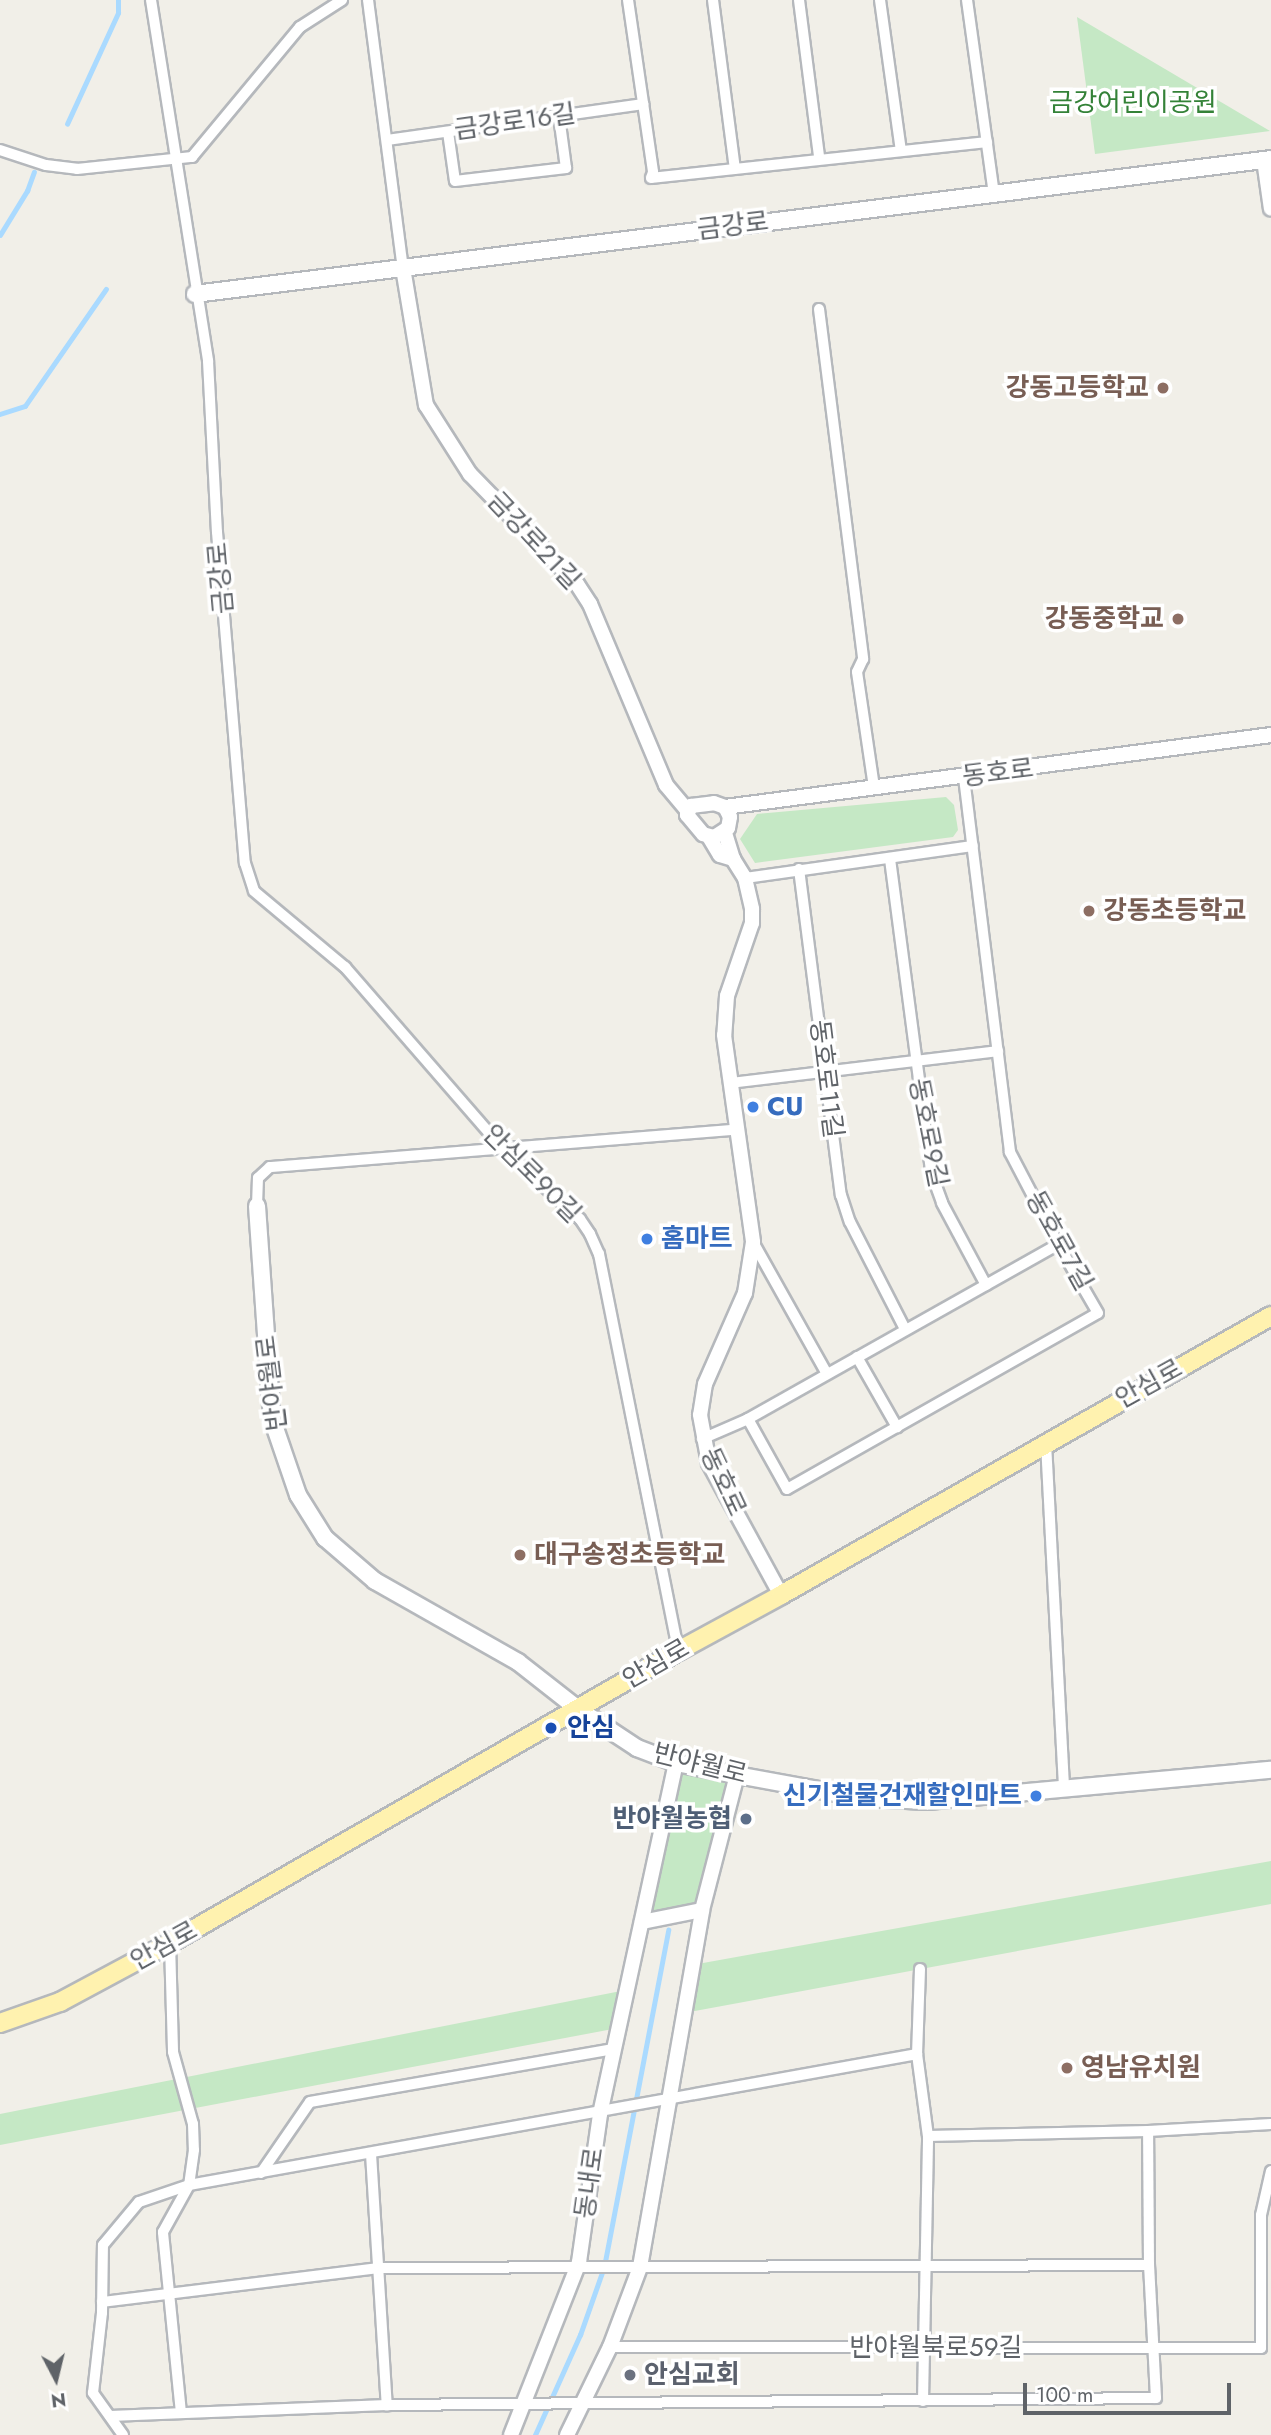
<!DOCTYPE html>
<html>
<head>
<meta charset="utf-8">
<style>
	body { margin:0 }
	#map { position:relative; width:1271px; height:2435px; overflow:hidden; background:#f1efe8; font-family:Jost,"Noto Sans KR",sans-serif }
	div>[style] { position:absolute }
	.green>* { inset:0; background:#c5e8c5 }
	.stream>* { height:4.5px; margin:-2.25px; padding:0 2.25px; transform-origin:2.25px; border-radius:2.25px; background:#aadaff }
	.roads { filter:drop-shadow(2px 0 #b5b8bc) drop-shadow(-2px 0 #b5b8bc) drop-shadow(0 2px #b5b8bc) drop-shadow(0 -2px #b5b8bc) }
	.minor>* { height:10px; margin:-5px; padding:0 5px; transform-origin:5px; border-radius:5px; background:#fff }
	.tertiary>* { height:14px; margin:-7px; padding:0 7px; transform-origin:7px; border-radius:7px; background:#fff }
	.secondary>* { height:16px; margin:-8px; padding:0 8px; transform-origin:8px; border-radius:8px; background:#fff }
	.primary>* { height:18px; margin:-9px; padding:0 9px; transform-origin:9px; border-radius:9px; background:#fff2af }
	.dots>* { width:19px; height:19px; translate:-50% -50%; box-sizing:border-box; border:4px solid #fff; border-radius:50% }
	span { translate:-50% -50%; white-space:nowrap; text-align:center; line-height:1.15; -webkit-text-stroke:7px #fff; paint-order:stroke }
	.park-label { font-size:26px; color:#348238 }
	.street-label { font-size:26px; color:#5f6368 }
	.education-label { font-size:26px; color:#785e54; font-weight:700 }
	.right { translate:-100% -50%; text-align:right }
	.left { translate:0 -50%; text-align:left }
	.shop-label { font-size:26px; color:#366cbe; font-weight:700 }
	.transit-label { font-size:26px; color:#164399; font-weight:700 }
	.service-label { font-size:26px; color:#4e5e75; font-weight:700 }
	.worship-label { font-size:26px; color:#5b616d; font-weight:700 }
	.north { position:absolute; left:21px; top:2344px; width:70px; height:70px; -webkit-text-stroke:5px #fff; paint-order:stroke; rotate:173deg; font-size:19px; font-weight:700; line-height:28px; text-align:center; color:#5f6368 }
	.north::after { content:''; display:block; margin:auto; width:24px; height:32px; background:#5f6368; clip-path:polygon(50% 0,100% 100%,50% 72%,0 100%) }
	.scale { position:absolute; left:1023px; top:2383px; width:208px; height:32px; box-sizing:border-box; border:4px solid #5f6368; border-top:0; padding-left:9px; font-size:21px; line-height:24px; white-space:nowrap; color:#5f6368; -webkit-text-stroke:5px #fff; paint-order:stroke }
</style>
</head>
<body>
<div id="map">
	<div class="green">
		<div style="clip-path:polygon(1077px 17px,1270px 131px,1095px 154px)"></div>
		<div style="clip-path:polygon(946px 797px,954px 805px,958px 830px,953px 837px,755px 863px,740px 839px,757px 814px)"></div>
		<div style="clip-path:polygon(676px 1763px,737px 1775px,702px 1910px,642px 1922px)"></div>
		<div style="clip-path:polygon(1271px 1861px,1271px 1904px,684px 2013px,692px 1965px)"></div>
		<div style="clip-path:polygon(626px 1990px,618px 2028px,0 2145px,0 2114px)"></div>
	</div>
	<div class="stream">
		<div style="left:67px;top:124px;width:122px;rotate:-65.3deg"></div>
		<div style="left:118px;top:13px;width:13px;rotate:-90deg"></div>
		<div style="left:0;top:235px;width:52px;rotate:-58.5deg"></div>
		<div style="left:27px;top:191px;width:20px;rotate:-70deg"></div>
		<div style="left:0;top:414px;width:26px;rotate:-18deg"></div>
		<div style="left:25px;top:406px;width:142px;rotate:-55.3deg"></div>
		<div style="left:535px;top:2435px;width:110px;rotate:-65.8deg"></div>
		<div style="left:580px;top:2335px;width:72px;rotate:-70.6deg"></div>
		<div style="left:604px;top:2267px;width:343px;rotate:-79.2deg"></div>
	</div>
	<div class="roads">
		<div class="minor">
			<div style="left:151px;top:0;width:365px;rotate:81deg"></div>
			<div style="left:208px;top:361px;width:171px;rotate:87deg"></div>
			<div style="left:217px;top:532px;width:332px;rotate:85.2deg"></div>
			<div style="left:245px;top:863px;width:29px;rotate:72deg"></div>
			<div style="left:254px;top:891px;width:119px;rotate:39.9deg"></div>
			<div style="left:345px;top:967px;width:241px;rotate:49deg"></div>
			<div style="left:503px;top:1149px;width:104px;rotate:42.3deg"></div>
			<div style="left:580px;top:1219px;width:18px;rotate:56deg"></div>
			<div style="left:590px;top:1234px;width:22px;rotate:66deg"></div>
			<div style="left:599px;top:1254px;width:405px;rotate:78.7deg"></div>
			<div style="left:368px;top:0;width:270px;rotate:82.6deg"></div>
			<div style="left:628px;top:0;width:174px;rotate:81.7deg"></div>
			<div style="left:653px;top:172px;width:6px;rotate:108deg"></div>
			<div style="left:651px;top:178px;width:338px;rotate:-6.1deg"></div>
			<div style="left:713px;top:0;width:170px;rotate:82.6deg"></div>
			<div style="left:799px;top:0;width:157px;rotate:82.7deg"></div>
			<div style="left:880px;top:0;width:152px;rotate:82.1deg"></div>
			<div style="left:967px;top:0;width:196px;rotate:82.1deg"></div>
			<div style="left:448px;top:132px;width:49px;rotate:81.9deg"></div>
			<div style="left:455px;top:181px;width:112px;rotate:-6.7deg"></div>
			<div style="left:566px;top:168px;width:52px;rotate:-97.7deg"></div>
			<div style="left:387px;top:140px;width:259px;rotate:-8deg"></div>
			<div style="left:0;top:150px;width:48px;rotate:18.1deg"></div>
			<div style="left:46px;top:165px;width:31px;rotate:7deg"></div>
			<div style="left:77px;top:169px;width:116px;rotate:-6deg"></div>
			<div style="left:192px;top:157px;width:169px;rotate:-50.3deg"></div>
			<div style="left:300px;top:27px;width:50px;rotate:-32.7deg"></div>
			<div style="left:819px;top:309px;width:353px;rotate:82.8deg"></div>
			<div style="left:863px;top:659px;width:14px;rotate:115deg"></div>
			<div style="left:857px;top:672px;width:116px;rotate:81.6deg"></div>
			<div style="left:890px;top:859px;width:316px;rotate:82.5deg"></div>
			<div style="left:931px;top:1172px;width:33px;rotate:70deg"></div>
			<div style="left:942px;top:1203px;width:93px;rotate:61.8deg"></div>
			<div style="left:799px;top:869px;width:329px;rotate:82.7deg"></div>
			<div style="left:841px;top:1195px;width:28px;rotate:72deg"></div>
			<div style="left:850px;top:1222px;width:120px;rotate:62.8deg"></div>
			<div style="left:745px;top:878px;width:230px;rotate:-8deg"></div>
			<div style="left:730px;top:1083px;width:270px;rotate:-6.8deg"></div>
			<div style="left:257px;top:1206px;width:28px;rotate:-88deg"></div>
			<div style="left:258px;top:1178px;width:16px;rotate:-43deg"></div>
			<div style="left:270px;top:1167px;width:470px;rotate:-4.6deg"></div>
			<div style="left:753px;top:1242px;width:151px;rotate:60.7deg"></div>
			<div style="left:857px;top:1357px;width:81px;rotate:60.3deg"></div>
			<div style="left:748px;top:1419px;width:80px;rotate:60.9deg"></div>
			<div style="left:787px;top:1489px;width:357px;rotate:-29.5deg"></div>
			<div style="left:1098px;top:1313px;width:80px;rotate:-120.1deg"></div>
			<div style="left:1058px;top:1244px;width:104px;rotate:-117.6deg"></div>
			<div style="left:1010px;top:1152px;width:378px;rotate:-97deg"></div>
			<div style="left:702px;top:1439px;width:50px;rotate:-23.5deg"></div>
			<div style="left:748px;top:1419px;width:356px;rotate:-29.4deg"></div>
			<div style="left:1046px;top:1443px;width:347px;rotate:87deg"></div>
			<div style="left:170px;top:1943px;width:109px;rotate:88.4deg"></div>
			<div style="left:173px;top:2052px;width:75px;rotate:74.5deg"></div>
			<div style="left:193px;top:2124px;width:26px;rotate:88deg"></div>
			<div style="left:194px;top:2150px;width:35px;rotate:98deg"></div>
			<div style="left:189px;top:2185px;width:740px;rotate:-10.2deg"></div>
			<div style="left:920px;top:1969px;width:85px;rotate:92deg"></div>
			<div style="left:917px;top:2054px;width:83px;rotate:82.4deg"></div>
			<div style="left:928px;top:2136px;width:220px;rotate:-1.3deg"></div>
			<div style="left:1148px;top:2131px;width:123px;rotate:-3.3deg"></div>
			<div style="left:371px;top:2154px;width:252px;rotate:86.4deg"></div>
			<div style="left:261px;top:2173px;width:86px;rotate:-55.4deg"></div>
			<div style="left:310px;top:2102px;width:308px;rotate:-9.9deg"></div>
			<div style="left:102px;top:2302px;width:280px;rotate:-7deg"></div>
			<div style="left:380px;top:2268px;width:769px;rotate:-0.22deg"></div>
			<div style="left:1149px;top:2265px;width:134px;rotate:-90.4deg"></div>
			<div style="left:610px;top:2347px;width:651px;rotate:0.09deg"></div>
			<div style="left:1261px;top:2348px;width:133px;rotate:-90deg"></div>
			<div style="left:1261px;top:2215px;width:45px;rotate:-77.2deg"></div>
			<div style="left:923px;top:2401px;width:265px;rotate:-88.9deg"></div>
			<div style="left:181px;top:2413px;width:182px;rotate:-95.7deg"></div>
			<div style="left:163px;top:2232px;width:54px;rotate:-61deg"></div>
			<div style="left:110px;top:2416px;width:277px;rotate:-2.3deg"></div>
			<div style="left:387px;top:2405px;width:769px;rotate:-0.52deg"></div>
			<div style="left:1156px;top:2398px;width:133px;rotate:-93deg"></div>
			<div style="left:123px;top:2435px;width:52px;rotate:-125.5deg"></div>
			<div style="left:93px;top:2393px;width:81px;rotate:-83.6deg"></div>
			<div style="left:102px;top:2313px;width:68px;rotate:-89.2deg"></div>
			<div style="left:103px;top:2245px;width:56px;rotate:-50.1deg"></div>
			<div style="left:139px;top:2202px;width:53px;rotate:-18.8deg"></div>
		</div>
		<div class="tertiary">
			<div style="left:1264px;top:160px;width:49px;rotate:81.9deg"></div>
			<div style="left:403px;top:268px;width:139px;rotate:80.5deg"></div>
			<div style="left:426px;top:405px;width:82px;rotate:57.5deg"></div>
			<div style="left:470px;top:474px;width:153px;rotate:45.8deg"></div>
			<div style="left:577px;top:584px;width:24px;rotate:57deg"></div>
			<div style="left:590px;top:604px;width:196px;rotate:67.2deg"></div>
			<div style="left:666px;top:785px;width:33px;rotate:50deg"></div>
			<div style="left:714px;top:803px;width:12px;rotate:20deg"></div>
			<div style="left:725px;top:807px;width:11px;rotate:63deg"></div>
			<div style="left:730px;top:817px;width:11px;rotate:100deg"></div>
			<div style="left:728px;top:828px;width:17px;rotate:147deg"></div>
			<div style="left:714px;top:837px;width:11px;rotate:-165deg"></div>
			<div style="left:703px;top:834px;width:25px;rotate:-130deg"></div>
			<div style="left:687px;top:815px;width:10px;rotate:-66deg"></div>
			<div style="left:691px;top:806px;width:23px;rotate:-7deg"></div>
			<div style="left:725px;top:807px;width:551px;rotate:-7.51deg"></div>
			<div style="left:709px;top:837px;width:21px;rotate:59deg"></div>
			<div style="left:720px;top:855px;width:14px;rotate:17deg"></div>
			<div style="left:733px;top:859px;width:27px;rotate:-107deg"></div>
			<div style="left:733px;top:859px;width:22px;rotate:58deg"></div>
			<div style="left:745px;top:878px;width:32px;rotate:77deg"></div>
			<div style="left:752px;top:909px;width:14px;rotate:90deg"></div>
			<div style="left:752px;top:923px;width:77px;rotate:108.9deg"></div>
			<div style="left:727px;top:996px;width:39px;rotate:94deg"></div>
			<div style="left:724px;top:1035px;width:209px;rotate:82deg"></div>
			<div style="left:753px;top:1242px;width:52px;rotate:98.9deg"></div>
			<div style="left:745px;top:1293px;width:99px;rotate:113.7deg"></div>
			<div style="left:705px;top:1384px;width:31px;rotate:99deg"></div>
			<div style="left:700px;top:1415px;width:49px;rotate:79.4deg"></div>
			<div style="left:709px;top:1463px;width:150px;rotate:61.4deg"></div>
			<div style="left:642px;top:1922px;width:61px;rotate:-11.3deg"></div>
			<div style="left:511px;top:2435px;width:186px;rotate:-68.5deg"></div>
			<div style="left:579px;top:2262px;width:149px;rotate:-81.9deg"></div>
			<div style="left:600px;top:2114px;width:359px;rotate:-77.8deg"></div>
			<div style="left:567px;top:2435px;width:98px;rotate:-64deg"></div>
			<div style="left:610px;top:2347px;width:85px;rotate:-69.4deg"></div>
			<div style="left:640px;top:2267px;width:362px;rotate:-80.1deg"></div>
			<div style="left:702px;top:1910px;width:139px;rotate:-75.5deg"></div>
		</div>
		<div class="secondary">
			<div style="left:195px;top:294px;width:1084px;rotate:-7.15deg"></div>
			<div style="left:257px;top:1206px;width:214px;rotate:86deg"></div>
			<div style="left:272px;top:1419px;width:80px;rotate:71.1deg"></div>
			<div style="left:298px;top:1495px;width:51px;rotate:57.9deg"></div>
			<div style="left:325px;top:1538px;width:66px;rotate:40.7deg"></div>
			<div style="left:375px;top:1581px;width:164px;rotate:29.5deg"></div>
			<div style="left:518px;top:1662px;width:76px;rotate:38.1deg"></div>
			<div style="left:578px;top:1709px;width:71px;rotate:33.5deg"></div>
			<div style="left:637px;top:1748px;width:42px;rotate:21deg"></div>
			<div style="left:676px;top:1763px;width:62px;rotate:11.1deg"></div>
			<div style="left:737px;top:1775px;width:127px;rotate:10.4deg"></div>
			<div style="left:862px;top:1798px;width:66px;rotate:2.6deg"></div>
			<div style="left:928px;top:1801px;width:344px;rotate:-5.2deg"></div>
		</div>
		<div class="primary">
			<div style="left:0;top:2023px;width:64px;rotate:-19.3deg"></div>
			<div style="left:60px;top:2002px;width:125px;rotate:-28.2deg"></div>
			<div style="left:170px;top:1943px;width:586px;rotate:-29.89deg"></div>
			<div style="left:678px;top:1651px;width:117px;rotate:-28.5deg"></div>
			<div style="left:781px;top:1595px;width:564px;rotate:-29.66deg"></div>
		</div>
	</div>
	<div class="dots">
		<div style="left:1163px;top:388px;background:#8d6e63"></div>
		<div style="left:1178px;top:619px;background:#8d6e63"></div>
		<div style="left:1089px;top:911px;background:#8d6e63"></div>
		<div style="left:753px;top:1107px;background:#3f7fe0"></div>
		<div style="left:647px;top:1239px;background:#3f7fe0"></div>
		<div style="left:520px;top:1555px;background:#8d6e63"></div>
		<div style="left:551px;top:1728px;background:#1a4fb4"></div>
		<div style="left:1036px;top:1796px;background:#3f7fe0"></div>
		<div style="left:746px;top:1819px;background:#5c6f8a"></div>
		<div style="left:1067px;top:2068px;background:#8d6e63"></div>
		<div style="left:630px;top:2375px;background:#6b7280"></div>
	</div>
	<div class="park-label">
		<span style="left:1133px;top:103px">금강어린이공원</span>
	</div>
	<div class="street-label">
		<span style="left:515px;top:122px;rotate:-8deg">금강로16길</span>
		<span style="left:733px;top:226px;rotate:-7deg">금강로</span>
		<span style="left:534px;top:541px;rotate:47deg">금강로21길</span>
		<span style="left:221px;top:578px;rotate:-95deg">금강로</span>
		<span style="left:998px;top:773px;rotate:-7deg">동호로</span>
		<span style="left:826px;top:1079px;rotate:83deg">동호로11길</span>
		<span style="left:928px;top:1133px;rotate:79deg">동호로9길</span>
		<span style="left:532px;top:1174px;rotate:45deg">안심로90길</span>
		<span style="left:1059px;top:1241px;rotate:61deg">동호로7길</span>
		<span style="left:272px;top:1383px;rotate:-97deg">반야월로</span>
		<span style="left:1149px;top:1384px;rotate:-29deg">안심로</span>
		<span style="left:723px;top:1482px;rotate:65deg">동호로</span>
		<span style="left:656px;top:1664px;rotate:-30deg">안심로</span>
		<span style="left:700px;top:1764px;rotate:14deg">반야월로</span>
		<span style="left:164px;top:1946px;rotate:-29deg">안심로</span>
		<span style="left:590px;top:2183px;rotate:-82deg">동내로</span>
		<span style="left:936px;top:2348px">반야월북로59길</span>
	</div>
	<div class="education-label">
		<span class="right" style="left:1149px;top:388px">강동고등학교</span>
		<span class="right" style="left:1164px;top:619px">강동중학교</span>
		<span class="left" style="left:1103px;top:911px">강동초등학교</span>
		<span class="left" style="left:534px;top:1555px">대구송정초등학교</span>
		<span class="left" style="left:1081px;top:2068px">영남유치원</span>
	</div>
	<div class="shop-label">
		<span class="left" style="left:767px;top:1107px">CU</span>
		<span class="left" style="left:661px;top:1239px">홈마트</span>
		<span class="right" style="left:1022px;top:1796px">신기철물건재할인마트</span>
	</div>
	<div class="transit-label">
		<span class="left" style="left:567px;top:1728px">안심</span>
	</div>
	<div class="service-label">
		<span class="right" style="left:732px;top:1819px">반야월농협</span>
	</div>
	<div class="worship-label">
		<span class="left" style="left:644px;top:2375px">안심교회</span>
	</div>
	<div class="north">N</div>
	<div class="scale">100 m</div>
</div>
</body>
</html>
